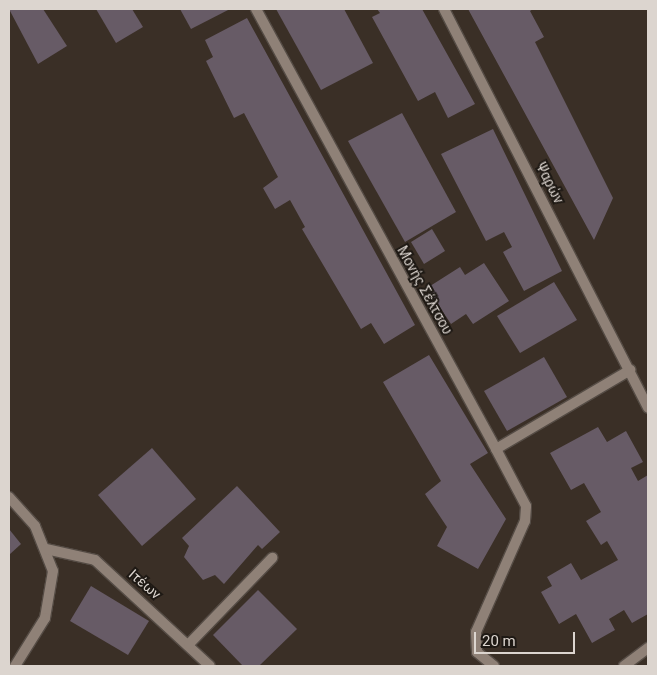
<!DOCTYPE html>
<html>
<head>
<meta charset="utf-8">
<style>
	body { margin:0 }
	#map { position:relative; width:657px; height:675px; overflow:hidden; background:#3a2f26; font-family:Roboto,sans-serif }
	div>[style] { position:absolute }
	.building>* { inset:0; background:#675b66 }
	.roads { filter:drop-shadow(1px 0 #554c45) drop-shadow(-1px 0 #554c45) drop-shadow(0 1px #554c45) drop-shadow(0 -1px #554c45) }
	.street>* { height:10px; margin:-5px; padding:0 5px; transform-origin:5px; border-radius:5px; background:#8f8177 }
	span { translate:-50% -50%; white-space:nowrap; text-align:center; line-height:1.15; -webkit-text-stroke:4px #1e1914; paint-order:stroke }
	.street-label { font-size:14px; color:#dcd5cf }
	.frame { position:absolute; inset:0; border:10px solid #dcd5cf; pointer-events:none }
	.scale { position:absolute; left:474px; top:632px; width:101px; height:22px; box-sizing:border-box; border:2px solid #dcd5cf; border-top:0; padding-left:6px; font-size:15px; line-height:18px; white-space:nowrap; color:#dcd5cf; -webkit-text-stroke:4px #1e1914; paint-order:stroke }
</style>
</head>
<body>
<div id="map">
	<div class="building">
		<div style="clip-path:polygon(9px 9px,43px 9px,67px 46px,38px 64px)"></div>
		<div style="clip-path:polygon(96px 9px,132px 9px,143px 27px,116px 43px)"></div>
		<div style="clip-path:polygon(180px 9px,230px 9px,191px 29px)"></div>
		<div style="clip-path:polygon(276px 9px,344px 9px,373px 63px,321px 90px)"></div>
		<div style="clip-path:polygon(377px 9px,422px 9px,475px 104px,448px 118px,435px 92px,418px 101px,372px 17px,380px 13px)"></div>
		<div style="clip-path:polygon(468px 9px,533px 9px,530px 11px,544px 37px,535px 42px,613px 198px,594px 240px)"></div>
		<div style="clip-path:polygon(247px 18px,415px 325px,384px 344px,371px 323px,361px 329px,302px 229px,305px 227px,290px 200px,275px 209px,263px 188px,278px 177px,244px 113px,234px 118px,206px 61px,213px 57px,205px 40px)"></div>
		<div style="clip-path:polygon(402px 113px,456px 212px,405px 242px,348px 141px)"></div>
		<div style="clip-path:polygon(493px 129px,562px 271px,524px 291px,503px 252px,512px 247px,504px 232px,486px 241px,441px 154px)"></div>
		<div style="clip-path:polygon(432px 229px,445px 251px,424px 264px,411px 242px)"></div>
		<div style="clip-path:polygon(484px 263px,509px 301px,473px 324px,466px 314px,451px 324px,427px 288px,460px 267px,465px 275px)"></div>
		<div style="clip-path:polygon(554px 282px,577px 320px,520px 353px,497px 316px)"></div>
		<div style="clip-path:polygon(429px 355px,488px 453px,470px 464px,506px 519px,478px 569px,437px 546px,447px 527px,425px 494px,441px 481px,383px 382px)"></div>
		<div style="clip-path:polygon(544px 357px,567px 397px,507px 431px,484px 391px)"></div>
		<div style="clip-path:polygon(598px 427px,607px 442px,626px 431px,643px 462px,631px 468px,638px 481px,648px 475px,648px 614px,632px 623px,624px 610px,609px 619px,615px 630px,592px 643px,576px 614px,559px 624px,541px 592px,552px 586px,547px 577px,571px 563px,581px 580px,618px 560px,607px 541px,601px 545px,586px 521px,601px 512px,584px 483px,571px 490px,550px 453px)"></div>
		<div style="clip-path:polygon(152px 448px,196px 499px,142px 546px,98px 495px)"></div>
		<div style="clip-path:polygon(237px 486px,280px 532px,262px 549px,258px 545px,224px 584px,215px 575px,203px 580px,184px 557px,189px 546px,182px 538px)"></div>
		<div style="clip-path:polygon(9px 529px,21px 544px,9px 555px)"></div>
		<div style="clip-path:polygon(91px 586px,149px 621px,128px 655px,70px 621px)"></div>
		<div style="clip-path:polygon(258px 590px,297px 629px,259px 666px,243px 666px,213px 635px)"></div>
	</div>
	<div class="roads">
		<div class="street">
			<div style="left:256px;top:9px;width:501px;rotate:61.39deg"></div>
			<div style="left:496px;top:449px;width:156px;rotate:-30.5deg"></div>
			<div style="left:444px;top:9px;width:448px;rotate:62.9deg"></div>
			<div style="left:9px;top:497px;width:39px;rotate:48deg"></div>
			<div style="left:35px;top:526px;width:48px;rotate:68.2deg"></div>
			<div style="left:53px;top:571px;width:48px;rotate:99.7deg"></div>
			<div style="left:45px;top:618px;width:57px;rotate:122deg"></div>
			<div style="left:46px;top:549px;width:50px;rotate:12.7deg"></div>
			<div style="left:95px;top:560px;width:156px;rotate:42.7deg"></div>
			<div style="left:189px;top:644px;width:120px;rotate:-46deg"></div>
			<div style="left:494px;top:666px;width:22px;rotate:-141deg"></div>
			<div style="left:477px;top:652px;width:20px;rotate:-93deg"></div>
			<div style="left:476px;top:632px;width:121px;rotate:-66.2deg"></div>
			<div style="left:525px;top:521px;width:15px;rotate:-86deg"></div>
			<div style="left:526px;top:506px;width:64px;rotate:-117.8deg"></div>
			<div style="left:624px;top:666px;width:30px;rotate:-37deg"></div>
		</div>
	</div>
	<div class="street-label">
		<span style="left:550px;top:183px;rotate:63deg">Ψαρών</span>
		<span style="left:425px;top:290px;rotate:61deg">Μονής Σέλτσου</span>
		<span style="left:145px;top:584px;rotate:41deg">Ιτέων</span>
	</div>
	<div class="frame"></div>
	<div class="scale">20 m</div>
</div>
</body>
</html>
